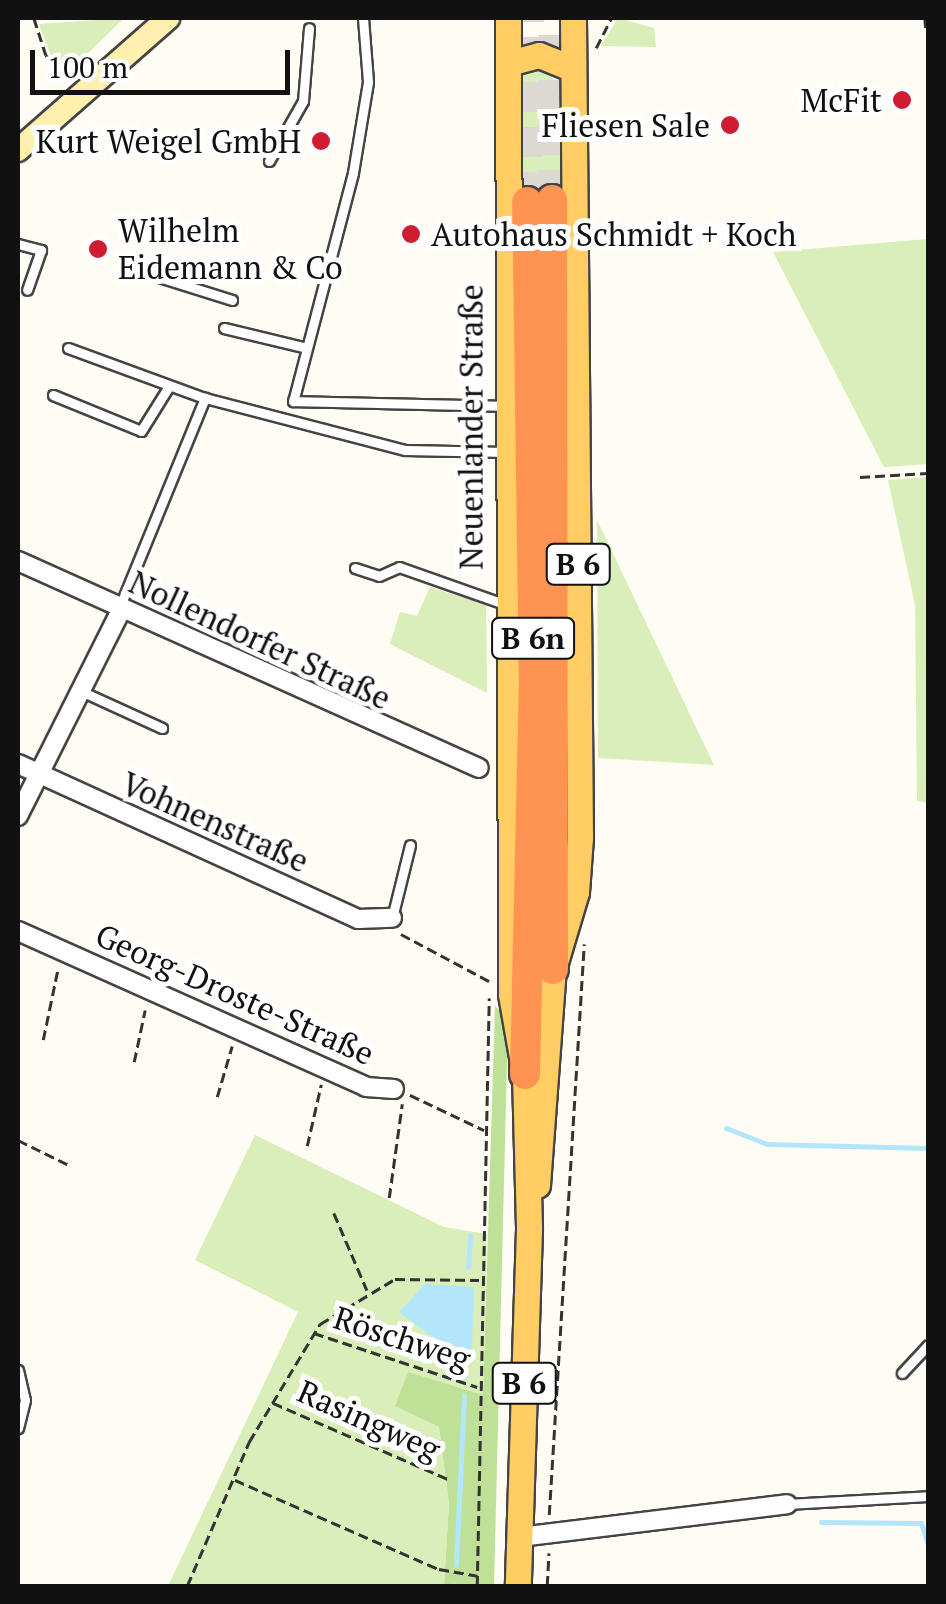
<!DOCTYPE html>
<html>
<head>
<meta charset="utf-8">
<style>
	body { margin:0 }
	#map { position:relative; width:946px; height:1604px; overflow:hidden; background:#fffcf4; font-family:"PT Serif",serif }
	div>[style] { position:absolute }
	.green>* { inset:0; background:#d9eeb9 }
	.forest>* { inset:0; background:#bee097 }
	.water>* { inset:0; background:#b4e6fb }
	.stream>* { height:5px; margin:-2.5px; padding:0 2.5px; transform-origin:2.5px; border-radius:2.5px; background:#b4e6fb }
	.highway-tunnel>* { height:30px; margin-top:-15px; transform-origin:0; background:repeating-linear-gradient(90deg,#dbd9d2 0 30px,transparent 0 45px) }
	.path>* { height:2.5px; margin-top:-1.25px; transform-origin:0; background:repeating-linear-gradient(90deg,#333 0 10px,transparent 0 15px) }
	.roads { filter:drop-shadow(2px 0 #444) drop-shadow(-2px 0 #444) drop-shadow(0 2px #444) drop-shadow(0 -2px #444) }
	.lane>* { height:9px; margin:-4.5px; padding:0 4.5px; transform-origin:4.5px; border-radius:4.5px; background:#fff }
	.street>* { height:18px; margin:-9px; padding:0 9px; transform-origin:9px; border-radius:9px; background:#fff }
	.secondary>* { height:22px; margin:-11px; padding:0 11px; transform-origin:11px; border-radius:11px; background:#fff0af }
	.primary>* { height:25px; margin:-12.5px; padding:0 12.5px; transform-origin:12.5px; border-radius:12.5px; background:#ffcd64 }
	.highway>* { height:30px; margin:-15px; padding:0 15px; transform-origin:15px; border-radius:15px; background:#ff9352 }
	.dots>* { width:28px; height:28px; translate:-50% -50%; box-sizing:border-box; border:5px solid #fff; border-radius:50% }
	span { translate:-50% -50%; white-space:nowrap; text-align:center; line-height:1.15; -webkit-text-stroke:10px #fff; paint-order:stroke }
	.shield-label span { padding:2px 8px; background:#fff; border:2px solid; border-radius:8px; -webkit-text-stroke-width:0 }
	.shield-label { font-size:30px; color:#111; font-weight:700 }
	.poi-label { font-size:32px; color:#111 }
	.right { translate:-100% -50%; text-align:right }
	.left { translate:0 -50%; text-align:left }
	.street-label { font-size:32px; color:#111 }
	.frame { position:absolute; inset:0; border:20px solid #111; pointer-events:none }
	.scale { position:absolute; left:30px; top:50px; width:260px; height:45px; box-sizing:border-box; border:5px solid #111; border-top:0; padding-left:12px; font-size:30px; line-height:35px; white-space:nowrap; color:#111; -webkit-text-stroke:8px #fff; paint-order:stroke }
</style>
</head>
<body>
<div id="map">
	<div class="green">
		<div style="clip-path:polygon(124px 18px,73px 68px,51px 56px,39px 24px)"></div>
		<div style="clip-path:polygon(618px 18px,654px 28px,656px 47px,601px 46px)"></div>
		<div style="clip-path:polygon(534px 65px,556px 81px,564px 198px,518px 199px,519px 78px)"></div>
		<div style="clip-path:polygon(928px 239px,928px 464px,884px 467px,773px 252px)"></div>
		<div style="clip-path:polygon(928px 477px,928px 803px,917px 801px,915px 605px,888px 480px)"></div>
		<div style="clip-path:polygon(597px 520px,714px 765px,598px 758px)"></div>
		<div style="clip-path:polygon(430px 587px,486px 605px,487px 693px,390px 644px,400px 612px,417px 616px)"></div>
		<div style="clip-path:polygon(255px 1135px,444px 1227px,487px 1234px,483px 1396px,408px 1372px,396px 1406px,439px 1427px,449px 1503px,444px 1586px,168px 1586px,298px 1312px,195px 1260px)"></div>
	</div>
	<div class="forest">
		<div style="clip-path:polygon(495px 1006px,508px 1019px,494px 1586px,444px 1586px,449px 1503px,439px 1427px,395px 1406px,408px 1372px,483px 1395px)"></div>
	</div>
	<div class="water">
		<div style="clip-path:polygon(425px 1284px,474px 1287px,472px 1351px,438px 1341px,399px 1312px)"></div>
	</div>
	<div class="stream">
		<div style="left:726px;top:1128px;width:44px;rotate:21.3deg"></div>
		<div style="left:767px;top:1144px;width:161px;rotate:1.4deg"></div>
		<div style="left:468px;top:1267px;width:32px;rotate:-86deg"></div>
		<div style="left:465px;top:1377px;width:35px;rotate:-90deg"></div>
		<div style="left:821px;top:1522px;width:100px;rotate:0.6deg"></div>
		<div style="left:921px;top:1523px;width:23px;rotate:72deg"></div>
		<div style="left:456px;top:1565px;width:170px;rotate:-87.3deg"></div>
		<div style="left:455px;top:1586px;width:1px;rotate:-90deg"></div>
	</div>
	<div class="highway-tunnel">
		<div style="left:552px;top:200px;width:182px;rotate:-89.4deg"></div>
		<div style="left:527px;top:202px;width:184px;rotate:-89.4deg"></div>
	</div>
	<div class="path">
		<div style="left:34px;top:18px;width:39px;rotate:72deg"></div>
		<div style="left:46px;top:55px;width:34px;rotate:47deg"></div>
		<div style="left:925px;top:18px;width:12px;rotate:85deg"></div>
		<div style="left:596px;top:48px;width:34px;rotate:-63deg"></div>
		<div style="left:860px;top:477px;width:68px;rotate:-3.4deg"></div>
		<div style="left:401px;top:934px;width:100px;rotate:28.1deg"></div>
		<div style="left:43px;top:1040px;width:74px;rotate:-78.2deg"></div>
		<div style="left:134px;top:1062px;width:53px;rotate:-78.1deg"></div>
		<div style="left:410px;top:1095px;width:82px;rotate:25.3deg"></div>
		<div style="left:217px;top:1097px;width:53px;rotate:-73.6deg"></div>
		<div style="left:18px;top:1140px;width:57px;rotate:26.1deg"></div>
		<div style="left:307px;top:1146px;width:63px;rotate:-77.1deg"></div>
		<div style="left:389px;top:1198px;width:95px;rotate:-82.1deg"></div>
		<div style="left:334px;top:1213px;width:84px;rotate:66.8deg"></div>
		<div style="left:314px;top:1333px;width:172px;rotate:18.3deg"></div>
		<div style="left:273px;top:1403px;width:191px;rotate:23.5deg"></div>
		<div style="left:235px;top:1480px;width:223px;rotate:23.6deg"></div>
		<div style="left:439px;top:1569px;width:39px;rotate:10deg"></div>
		<div style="left:549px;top:1515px;width:572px;rotate:-86.49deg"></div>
		<div style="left:187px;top:1586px;width:157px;rotate:-66.7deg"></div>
		<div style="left:249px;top:1442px;width:138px;rotate:-59deg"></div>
		<div style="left:320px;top:1324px;width:87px;rotate:-31deg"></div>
		<div style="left:395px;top:1279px;width:84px;rotate:0.7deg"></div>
		<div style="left:477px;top:1586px;width:588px;rotate:-88.83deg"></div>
		<div style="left:547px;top:1586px;width:33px;rotate:-87deg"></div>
	</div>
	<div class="roads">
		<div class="lane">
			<div style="left:363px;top:18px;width:64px;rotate:85.5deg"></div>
			<div style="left:368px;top:82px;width:92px;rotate:99.4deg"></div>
			<div style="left:353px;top:173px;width:236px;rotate:104.7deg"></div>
			<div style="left:293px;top:401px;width:213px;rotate:1.3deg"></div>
			<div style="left:269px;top:161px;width:69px;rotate:-60.5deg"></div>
			<div style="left:303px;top:101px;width:73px;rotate:-85.3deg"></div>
			<div style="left:18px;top:244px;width:24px;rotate:15deg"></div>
			<div style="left:41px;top:250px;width:42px;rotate:109.3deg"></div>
			<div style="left:130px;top:268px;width:107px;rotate:17.4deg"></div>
			<div style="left:224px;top:328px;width:85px;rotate:13.5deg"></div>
			<div style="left:68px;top:348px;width:146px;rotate:20.1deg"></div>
			<div style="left:205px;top:398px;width:207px;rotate:14.6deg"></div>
			<div style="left:405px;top:450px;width:101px;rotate:1.1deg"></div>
			<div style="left:53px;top:395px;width:95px;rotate:22.2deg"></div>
			<div style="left:141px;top:431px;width:53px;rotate:-58.1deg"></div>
			<div style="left:355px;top:568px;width:25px;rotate:18deg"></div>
			<div style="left:379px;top:576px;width:22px;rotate:-24deg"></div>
			<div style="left:399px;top:567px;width:111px;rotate:19.4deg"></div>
			<div style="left:120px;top:606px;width:225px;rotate:-67.8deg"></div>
			<div style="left:83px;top:692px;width:87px;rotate:24.5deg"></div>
			<div style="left:392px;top:918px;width:75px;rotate:-76.1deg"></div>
			<div style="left:18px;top:1370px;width:31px;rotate:77deg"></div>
			<div style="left:25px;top:1400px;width:29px;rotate:104deg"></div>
			<div style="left:902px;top:1373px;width:38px;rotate:-47deg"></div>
			<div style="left:787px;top:1504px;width:141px;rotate:-3.2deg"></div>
		</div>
		<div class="street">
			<div style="left:18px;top:561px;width:505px;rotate:24.18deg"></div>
			<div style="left:18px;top:764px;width:374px;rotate:24.5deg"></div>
			<div style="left:358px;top:919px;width:34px;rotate:-2deg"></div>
			<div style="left:18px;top:816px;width:230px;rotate:-63.4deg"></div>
			<div style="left:18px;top:931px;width:381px;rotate:24.1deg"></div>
			<div style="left:366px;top:1087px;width:28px;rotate:4deg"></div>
			<div style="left:520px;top:1537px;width:269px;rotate:-7deg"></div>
		</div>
		<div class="secondary">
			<div style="left:18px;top:150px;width:200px;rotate:-41.3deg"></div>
		</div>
		<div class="primary">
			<div style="left:508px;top:18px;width:976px;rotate:89.82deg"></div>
			<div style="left:511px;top:994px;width:81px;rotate:80.1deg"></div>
			<div style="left:525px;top:1074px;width:155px;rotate:88.5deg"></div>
			<div style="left:529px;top:1229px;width:357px;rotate:91.8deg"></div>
			<div style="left:509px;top:63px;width:31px;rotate:-15deg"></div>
			<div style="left:539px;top:55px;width:35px;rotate:22deg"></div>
			<div style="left:537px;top:1185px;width:217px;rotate:-85.8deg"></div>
			<div style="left:553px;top:969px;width:80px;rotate:-73.4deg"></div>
			<div style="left:576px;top:892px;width:55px;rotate:-85.8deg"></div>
			<div style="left:580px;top:837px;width:819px;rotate:-90.49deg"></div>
		</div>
		<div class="highway">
			<div style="left:552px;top:200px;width:769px;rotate:89.93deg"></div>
			<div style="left:525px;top:1074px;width:388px;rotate:-88.7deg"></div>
			<div style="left:534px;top:686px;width:484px;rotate:-90.8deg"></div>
		</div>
	</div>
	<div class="dots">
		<div style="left:902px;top:100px;background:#ce1c33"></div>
		<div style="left:730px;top:125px;background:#ce1c33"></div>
		<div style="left:321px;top:141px;background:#ce1c33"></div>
		<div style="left:411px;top:234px;background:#ce1c33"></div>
		<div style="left:98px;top:249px;background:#ce1c33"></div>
	</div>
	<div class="shield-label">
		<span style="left:578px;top:564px">B 6</span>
		<span style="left:533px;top:638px">B 6n</span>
		<span style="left:524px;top:1383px">B 6</span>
	</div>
	<div class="poi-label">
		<span class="right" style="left:882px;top:100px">McFit</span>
		<span class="right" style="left:710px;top:125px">Fliesen Sale</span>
		<span class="right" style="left:301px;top:141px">Kurt Weigel GmbH</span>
		<span class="left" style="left:118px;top:249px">Wilhelm<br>Eidemann &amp; Co</span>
		<span class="left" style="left:431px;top:234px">Autohaus Schmidt + Koch</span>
	</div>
	<div class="street-label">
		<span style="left:471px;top:427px;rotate:-90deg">Neuenlander Straße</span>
		<span style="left:260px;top:640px;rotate:25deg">Nollendorfer Straße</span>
		<span style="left:215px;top:822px;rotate:24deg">Vohnenstraße</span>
		<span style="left:235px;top:994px;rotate:24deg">Georg-Droste-Straße</span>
		<span style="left:402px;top:1338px;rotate:18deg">Röschweg</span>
		<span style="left:369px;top:1420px;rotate:24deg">Rasingweg</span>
	</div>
	<div class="frame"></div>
	<div class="scale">100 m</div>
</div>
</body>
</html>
